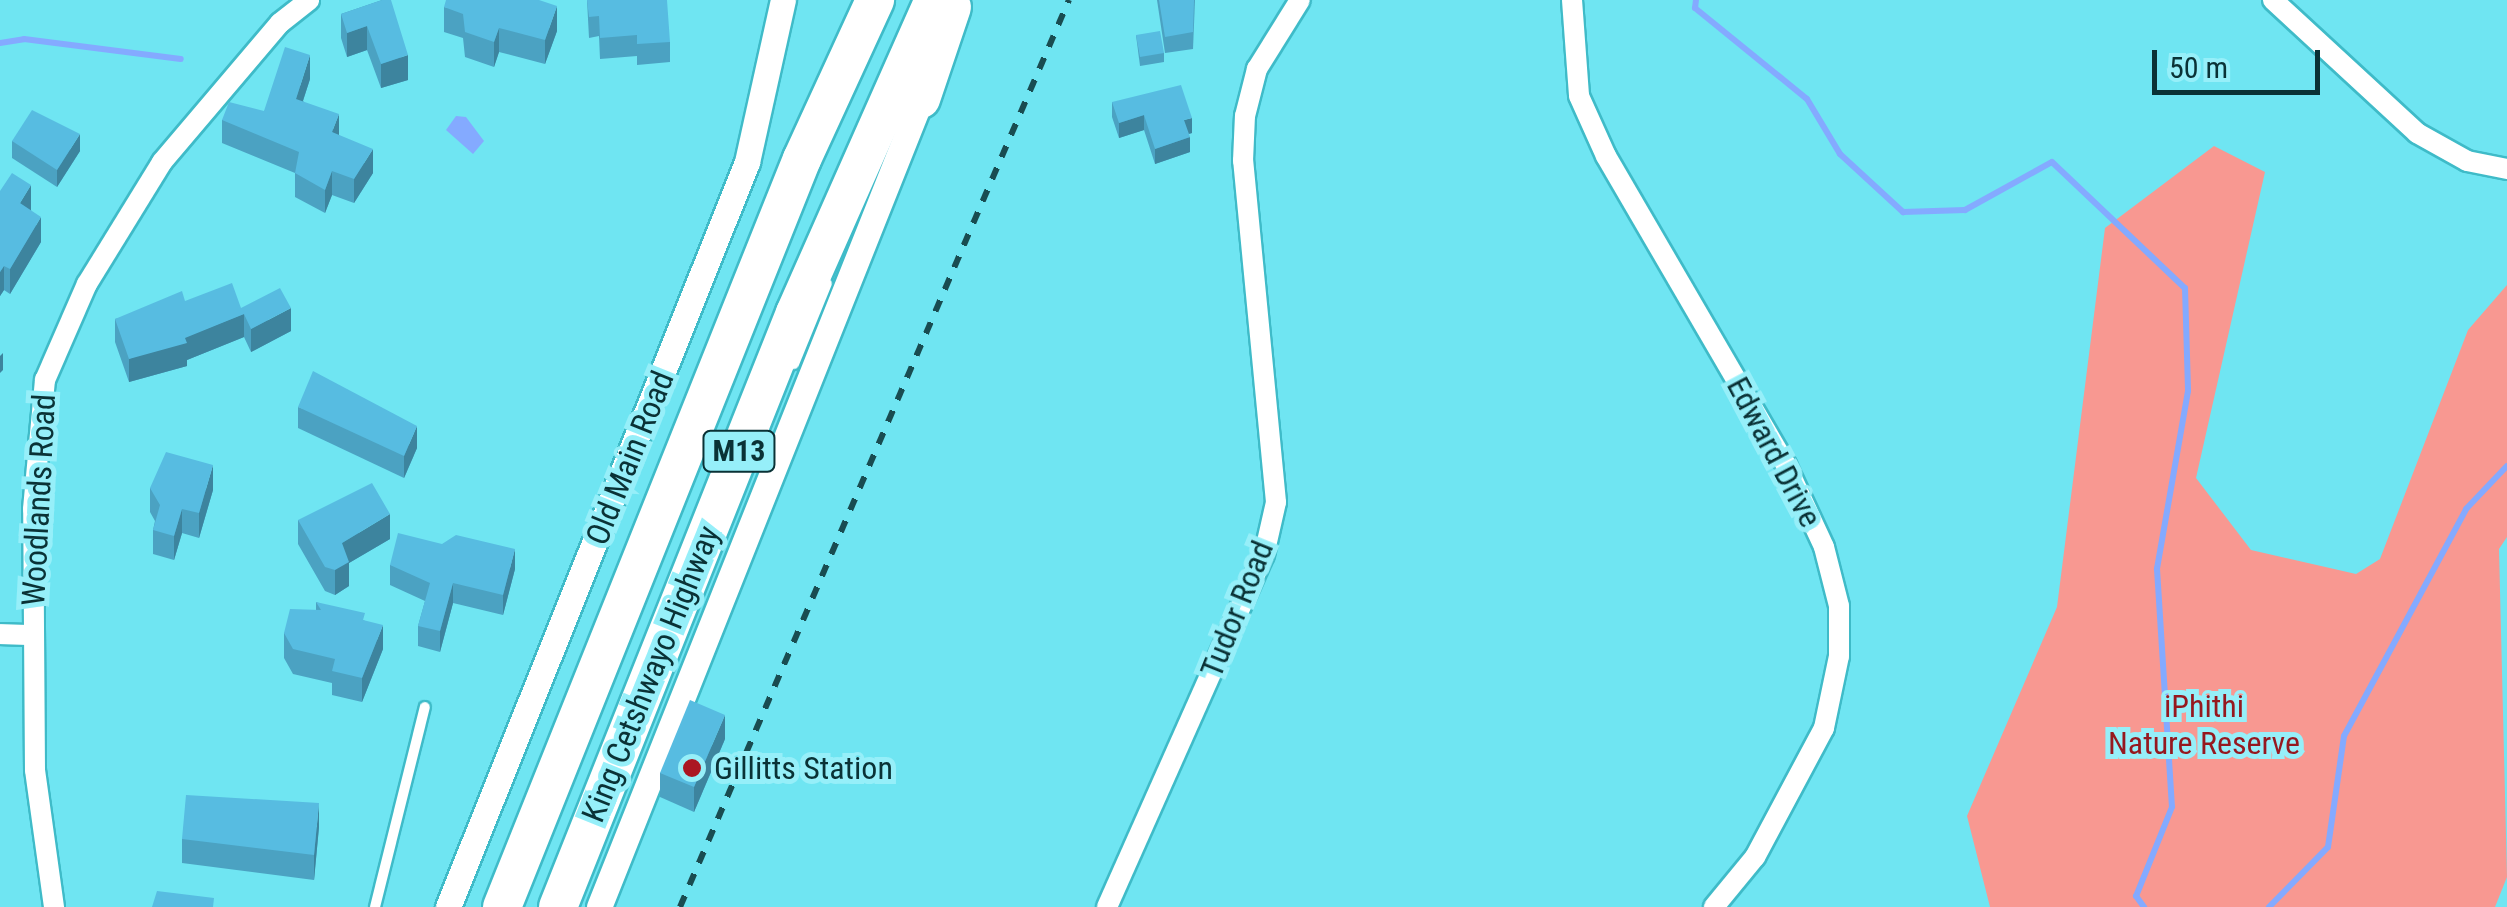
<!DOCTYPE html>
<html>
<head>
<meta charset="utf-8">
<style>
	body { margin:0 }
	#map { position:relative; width:2507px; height:907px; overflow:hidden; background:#6fe5f2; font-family:"Roboto Condensed",sans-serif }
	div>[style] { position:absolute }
	.green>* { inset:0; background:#f89891 }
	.water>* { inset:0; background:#84aaff }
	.stream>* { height:6px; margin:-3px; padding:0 3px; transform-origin:3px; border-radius:3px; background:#84aaff }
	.roads { filter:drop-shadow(2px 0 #3fbbc8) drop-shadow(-2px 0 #3fbbc8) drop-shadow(0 2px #3fbbc8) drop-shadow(0 -2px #3fbbc8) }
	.service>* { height:10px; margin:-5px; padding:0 5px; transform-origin:5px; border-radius:5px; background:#fff }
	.minor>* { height:20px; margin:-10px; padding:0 10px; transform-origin:10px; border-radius:10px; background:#fff }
	.tertiary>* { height:25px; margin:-12.5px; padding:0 12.5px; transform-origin:12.5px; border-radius:12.5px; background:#fff }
	.motorway>* { height:38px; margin:-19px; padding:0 19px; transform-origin:19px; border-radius:19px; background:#fff }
	.rail>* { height:6px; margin-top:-3px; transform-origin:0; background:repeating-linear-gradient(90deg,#194c51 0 12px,transparent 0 24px) }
	.wall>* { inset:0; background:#4ba2c2 }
	.shaded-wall>* { inset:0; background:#3d849e }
	.building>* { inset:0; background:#57bce1 }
	.dots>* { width:28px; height:28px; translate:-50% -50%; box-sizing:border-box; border:5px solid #96eff9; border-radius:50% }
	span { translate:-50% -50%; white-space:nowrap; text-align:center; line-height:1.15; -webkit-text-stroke:10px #96eff9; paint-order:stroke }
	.shield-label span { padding:2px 8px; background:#96eff9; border:2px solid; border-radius:8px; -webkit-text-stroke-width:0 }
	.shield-label { font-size:30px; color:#0a3236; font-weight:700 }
	.street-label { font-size:32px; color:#0a3236 }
	.park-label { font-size:32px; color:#96181f }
	.poi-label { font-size:32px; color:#0a3236 }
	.left { translate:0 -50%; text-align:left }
	.scale { position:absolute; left:2152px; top:50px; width:168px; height:45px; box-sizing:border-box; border:5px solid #0a3236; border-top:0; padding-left:12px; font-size:30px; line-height:35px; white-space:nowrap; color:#0a3236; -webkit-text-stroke:8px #96eff9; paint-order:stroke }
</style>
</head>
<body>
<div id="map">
	<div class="green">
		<div style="clip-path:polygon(2214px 146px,2265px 172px,2196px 478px,2251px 550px,2356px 574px,2380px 559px,2468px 330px,2507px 285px,2507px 537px,2499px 549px,2507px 877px,2495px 907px,1990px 907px,1967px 816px,2057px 607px,2105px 228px)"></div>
	</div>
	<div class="water">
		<div style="clip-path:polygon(456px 116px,466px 117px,484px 141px,473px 154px,446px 130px)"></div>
	</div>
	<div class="stream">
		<div style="left:1696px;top:0;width:8px;rotate:97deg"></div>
		<div style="left:1695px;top:8px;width:144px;rotate:39.1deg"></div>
		<div style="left:1807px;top:99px;width:64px;rotate:59deg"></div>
		<div style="left:1840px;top:154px;width:86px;rotate:42.6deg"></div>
		<div style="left:1903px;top:212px;width:62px;rotate:-1.8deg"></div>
		<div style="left:1965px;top:210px;width:99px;rotate:-28.9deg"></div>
		<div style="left:2052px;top:162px;width:183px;rotate:43.5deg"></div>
		<div style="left:2185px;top:288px;width:103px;rotate:88.3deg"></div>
		<div style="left:2188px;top:391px;width:181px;rotate:99.9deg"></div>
		<div style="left:2157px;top:569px;width:238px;rotate:86.4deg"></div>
		<div style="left:2172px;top:807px;width:96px;rotate:112deg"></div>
		<div style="left:2136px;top:896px;width:14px;rotate:54deg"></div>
		<div style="left:0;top:43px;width:24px;rotate:-9deg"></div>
		<div style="left:24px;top:39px;width:158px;rotate:7.3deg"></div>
		<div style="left:2269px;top:907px;width:84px;rotate:-45.5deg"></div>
		<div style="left:2328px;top:847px;width:112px;rotate:-81.8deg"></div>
		<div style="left:2344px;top:736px;width:258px;rotate:-61.7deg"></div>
		<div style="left:2466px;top:509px;width:59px;rotate:-46.4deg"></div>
	</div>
	<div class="roads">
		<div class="service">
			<div style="left:794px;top:364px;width:87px;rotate:-67.8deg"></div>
			<div style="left:375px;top:907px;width:206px;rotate:-76deg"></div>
		</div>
		<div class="minor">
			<div style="left:1572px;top:0;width:96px;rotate:85.8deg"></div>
			<div style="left:1579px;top:96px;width:66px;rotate:65.8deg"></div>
			<div style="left:1606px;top:156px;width:358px;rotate:59.8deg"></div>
			<div style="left:1786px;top:465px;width:90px;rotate:65.1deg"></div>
			<div style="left:1824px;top:547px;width:61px;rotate:75.7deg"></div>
			<div style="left:1839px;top:606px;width:50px;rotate:90deg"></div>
			<div style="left:1839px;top:656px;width:74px;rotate:101.8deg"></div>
			<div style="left:1824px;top:728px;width:146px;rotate:118.1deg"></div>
			<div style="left:1755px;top:857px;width:65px;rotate:129.4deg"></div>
			<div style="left:2273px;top:0;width:196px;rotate:42.7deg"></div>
			<div style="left:2417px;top:133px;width:57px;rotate:29.2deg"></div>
			<div style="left:2467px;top:161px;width:41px;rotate:11.3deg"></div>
			<div style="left:0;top:634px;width:33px;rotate:2deg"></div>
			<div style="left:54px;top:907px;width:138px;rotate:-97.9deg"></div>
			<div style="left:35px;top:770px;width:261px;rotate:-90.4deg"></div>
			<div style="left:33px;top:509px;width:130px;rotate:-84.7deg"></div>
			<div style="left:45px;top:380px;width:105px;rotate:-66.4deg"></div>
			<div style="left:87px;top:284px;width:143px;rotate:-58.4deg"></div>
			<div style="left:162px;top:162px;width:182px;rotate:-49.7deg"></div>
			<div style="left:280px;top:23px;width:37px;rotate:-38deg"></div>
			<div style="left:1107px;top:907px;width:385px;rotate:-66deg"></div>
			<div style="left:1264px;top:555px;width:54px;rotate:-77.2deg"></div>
			<div style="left:1276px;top:502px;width:343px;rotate:-95.5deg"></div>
			<div style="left:1243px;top:161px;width:45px;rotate:-87.5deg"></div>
			<div style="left:1245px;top:116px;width:49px;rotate:-75.7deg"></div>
			<div style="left:1257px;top:69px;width:81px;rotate:-58.1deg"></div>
		</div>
		<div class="tertiary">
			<div style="left:448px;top:907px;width:803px;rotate:-68.13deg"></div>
			<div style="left:747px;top:162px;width:166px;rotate:-77.5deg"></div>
			<div style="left:599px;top:907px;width:870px;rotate:-68.27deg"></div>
		</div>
		<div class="motorway">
			<div style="left:921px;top:99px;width:97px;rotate:-71.4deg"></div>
			<div style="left:502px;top:907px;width:806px;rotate:-68.15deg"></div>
			<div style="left:802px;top:159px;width:175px;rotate:-65.3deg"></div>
			<div style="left:558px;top:907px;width:640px;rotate:-68.25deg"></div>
			<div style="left:795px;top:313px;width:342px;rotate:-66.1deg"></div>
		</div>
	</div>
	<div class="rail">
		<div style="left:680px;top:907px;width:987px;rotate:-66.79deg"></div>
	</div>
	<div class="wall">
		<div style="clip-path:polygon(382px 0,408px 80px,381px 88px,367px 50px,347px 57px,341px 38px,341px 14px)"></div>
		<div style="clip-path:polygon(587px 0,670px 42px,670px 62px,637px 65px,637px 56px,600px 59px,599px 36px,589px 38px)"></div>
		<div style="clip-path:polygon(1157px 0,1195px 0,1193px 49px,1165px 53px)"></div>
		<div style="clip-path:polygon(444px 7px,557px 31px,545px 64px,499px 52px,494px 67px,465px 57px,463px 38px,444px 32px)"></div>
		<div style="clip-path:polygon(1136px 35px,1164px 53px,1164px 62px,1140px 66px)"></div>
		<div style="clip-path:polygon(310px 79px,303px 101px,339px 135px,373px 173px,354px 203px,332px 195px,325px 213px,295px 197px,295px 173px,222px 143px,222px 120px,264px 111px)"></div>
		<div style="clip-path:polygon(1112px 102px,1192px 133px,1189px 134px,1190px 152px,1155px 164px,1144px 130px,1119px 138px,1112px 117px)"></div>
		<div style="clip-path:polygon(12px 141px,80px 151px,57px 187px,12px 158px)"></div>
		<div style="clip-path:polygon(0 191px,31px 210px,41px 242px,10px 294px,4px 290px,0 296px)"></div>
		<div style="clip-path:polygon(185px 301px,241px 308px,291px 331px,251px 352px,244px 337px,187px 360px,187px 366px,129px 382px,115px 342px,115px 319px)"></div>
		<div style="clip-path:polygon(298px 407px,417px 448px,404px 478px,298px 428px)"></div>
		<div style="clip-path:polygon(150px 488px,213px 490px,199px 538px,182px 533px,174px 560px,153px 554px,153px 530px,155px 521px,150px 512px)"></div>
		<div style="clip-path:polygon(298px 520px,390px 539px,349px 563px,349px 586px,335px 595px,325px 591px,298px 544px)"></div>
		<div style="clip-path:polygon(390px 565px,515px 569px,503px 615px,453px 603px,440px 652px,418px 646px,418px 626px,425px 601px,390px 585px)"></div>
		<div style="clip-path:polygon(316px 602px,365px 621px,383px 649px,362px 702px,332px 695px,332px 683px,293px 674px,284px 658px,284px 633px,316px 610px)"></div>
		<div style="clip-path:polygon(725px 739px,694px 812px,660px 797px,660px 773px)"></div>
		<div style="clip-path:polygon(319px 827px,314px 880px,182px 863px,182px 839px)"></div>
	</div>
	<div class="shaded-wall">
		<div style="clip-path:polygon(557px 6px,557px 31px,545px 64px,545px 40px)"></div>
		<div style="clip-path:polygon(367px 26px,367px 50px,347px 57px,347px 33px)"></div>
		<div style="clip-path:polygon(499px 28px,499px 52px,494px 67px,494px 42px)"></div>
		<div style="clip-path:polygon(310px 55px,310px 79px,296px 122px,296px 99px)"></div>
		<div style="clip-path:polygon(408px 55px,408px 80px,381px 88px,381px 64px)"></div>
		<div style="clip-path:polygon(339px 114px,339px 138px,332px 132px)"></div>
		<div style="clip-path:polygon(1144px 115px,1144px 130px,1119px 138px,1119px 123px)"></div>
		<div style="clip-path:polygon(1192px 118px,1192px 133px,1184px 135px,1184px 120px)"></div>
		<div style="clip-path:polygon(80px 134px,80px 151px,57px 187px,57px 170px)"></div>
		<div style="clip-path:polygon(1190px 137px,1190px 152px,1155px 164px,1155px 149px)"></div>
		<div style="clip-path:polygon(373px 149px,373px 173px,354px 203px,354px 179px)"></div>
		<div style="clip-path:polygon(332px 171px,332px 195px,325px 213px,325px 190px)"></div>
		<div style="clip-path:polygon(31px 185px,31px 210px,20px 227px,20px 203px)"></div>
		<div style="clip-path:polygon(41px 217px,41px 242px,10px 294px,10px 269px)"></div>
		<div style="clip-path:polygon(4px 266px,4px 290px,0 296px,0 272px)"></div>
		<div style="clip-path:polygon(291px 308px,291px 331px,251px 352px,251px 329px)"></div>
		<div style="clip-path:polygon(244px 314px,244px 337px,187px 360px,187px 366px,129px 382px,129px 359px)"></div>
		<div style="clip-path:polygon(3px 353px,3px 370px,0 373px,0 356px)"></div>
		<div style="clip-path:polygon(417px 426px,417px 448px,404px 478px,404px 456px)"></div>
		<div style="clip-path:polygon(213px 465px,213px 490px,199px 538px,199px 513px)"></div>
		<div style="clip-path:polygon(182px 509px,182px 533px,174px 560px,174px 536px)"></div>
		<div style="clip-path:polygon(390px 514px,390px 539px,349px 563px,349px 586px,335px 595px,335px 570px,342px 543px)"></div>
		<div style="clip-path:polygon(515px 549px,515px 569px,503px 615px,503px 595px)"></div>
		<div style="clip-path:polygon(453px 583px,453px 603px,440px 652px,440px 631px)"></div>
		<div style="clip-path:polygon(383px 625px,383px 649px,362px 702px,362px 678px)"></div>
		<div style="clip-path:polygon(725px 715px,725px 739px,694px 812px,694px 787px)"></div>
		<div style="clip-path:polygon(319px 803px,319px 827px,314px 880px,314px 855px)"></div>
	</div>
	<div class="building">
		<div style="clip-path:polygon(382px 0,391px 0,408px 55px,381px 64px,367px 26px,347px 33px,341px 14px)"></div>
		<div style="clip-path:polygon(446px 0,539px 0,557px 6px,545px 40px,499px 28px,494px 42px,465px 32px,463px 14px,444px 7px)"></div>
		<div style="clip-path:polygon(587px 0,667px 0,670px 42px,637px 44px,637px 35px,600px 38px,599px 16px,589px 17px)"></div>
		<div style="clip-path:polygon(1159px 0,1194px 0,1193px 32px,1165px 37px)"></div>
		<div style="clip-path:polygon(1160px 31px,1164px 53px,1140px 57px,1136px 35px)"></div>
		<div style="clip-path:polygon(285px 47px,310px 55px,296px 99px,339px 114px,332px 132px,373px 149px,354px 179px,332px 171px,325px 190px,295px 173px,299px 152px,222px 120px,229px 102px,264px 111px)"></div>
		<div style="clip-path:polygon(1181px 85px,1192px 118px,1184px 120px,1190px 137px,1155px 149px,1144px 115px,1119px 123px,1112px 102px)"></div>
		<div style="clip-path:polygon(32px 110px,80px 134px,57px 170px,12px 141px)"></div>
		<div style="clip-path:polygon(12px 173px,31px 185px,20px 203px,41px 217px,10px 269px,4px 266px,0 272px,0 191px)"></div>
		<div style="clip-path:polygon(232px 283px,241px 308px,280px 288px,291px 308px,251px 329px,244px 314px,185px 338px,187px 343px,129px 359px,115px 319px,182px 291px,185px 301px)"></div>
		<div style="clip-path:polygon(313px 371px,417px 426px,404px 456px,298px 407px)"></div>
		<div style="clip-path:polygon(166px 452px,213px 465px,199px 513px,182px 509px,174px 536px,153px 530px,160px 505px,150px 488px)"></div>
		<div style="clip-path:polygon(372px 483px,390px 514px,342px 543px,349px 562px,335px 570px,325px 567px,298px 520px)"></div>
		<div style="clip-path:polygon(398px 533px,442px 544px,456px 535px,515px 549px,503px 595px,453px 583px,440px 631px,418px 626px,430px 583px,390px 565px)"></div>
		<div style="clip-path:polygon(316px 602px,365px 613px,363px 620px,383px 625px,362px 678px,332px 671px,335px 659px,293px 649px,284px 633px,290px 609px,321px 610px)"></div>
		<div style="clip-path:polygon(690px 700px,725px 715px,694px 787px,660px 773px)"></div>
		<div style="clip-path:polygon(186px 795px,319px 803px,314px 855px,182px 839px)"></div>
		<div style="clip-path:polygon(157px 891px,214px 898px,213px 907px,152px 907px)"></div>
	</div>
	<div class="dots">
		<div style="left:692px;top:768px;background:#ab1722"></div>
	</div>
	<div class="shield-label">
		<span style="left:739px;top:451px">M13</span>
	</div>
	<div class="street-label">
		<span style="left:1774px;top:452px;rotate:62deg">Edward Drive</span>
		<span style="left:630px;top:458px;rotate:-68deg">Old Main Road</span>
		<span style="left:39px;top:500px;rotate:-87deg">Woodlands Road</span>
		<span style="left:1237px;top:609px;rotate:-68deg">Tudor Road</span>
		<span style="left:651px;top:674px;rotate:-68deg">King Cetshwayo Highway</span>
	</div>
	<div class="park-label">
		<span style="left:2204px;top:725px">iPhithi<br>Nature Reserve</span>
	</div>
	<div class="poi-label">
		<span class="left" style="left:714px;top:768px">Gillitts Station</span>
	</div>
	<div class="scale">50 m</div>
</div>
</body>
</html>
